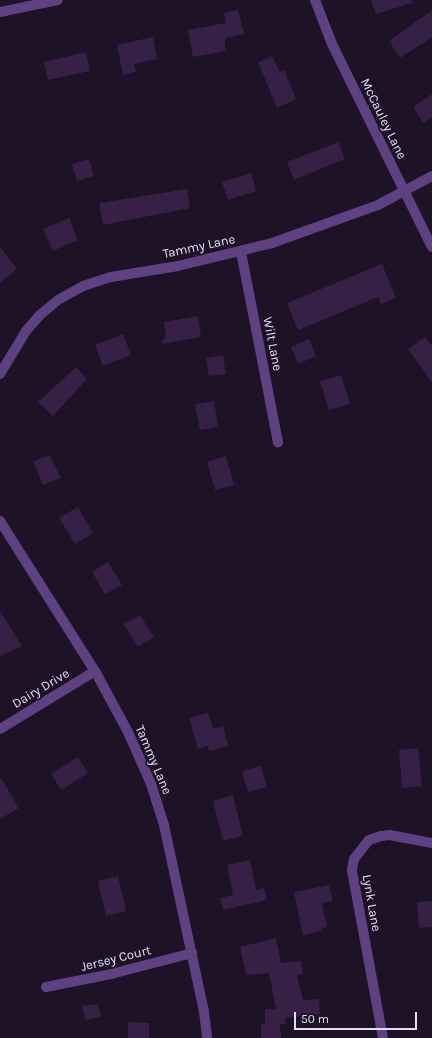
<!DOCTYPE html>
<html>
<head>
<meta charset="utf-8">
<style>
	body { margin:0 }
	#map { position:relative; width:432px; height:1038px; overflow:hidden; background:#1d1226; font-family:Karla,sans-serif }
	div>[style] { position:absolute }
	.building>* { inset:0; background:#362046 }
	.minor>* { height:10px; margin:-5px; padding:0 5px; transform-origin:5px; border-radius:5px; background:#5d4181 }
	span { translate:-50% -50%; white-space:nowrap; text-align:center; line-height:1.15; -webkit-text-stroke:4px #1d1226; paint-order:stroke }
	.street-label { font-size:13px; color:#ebdafc }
	.scale { position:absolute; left:294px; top:1012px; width:123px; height:18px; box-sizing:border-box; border:2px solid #ebdafc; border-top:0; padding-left:5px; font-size:12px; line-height:14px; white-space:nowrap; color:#ebdafc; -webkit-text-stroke:3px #1d1226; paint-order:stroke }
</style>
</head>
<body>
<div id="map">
	<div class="building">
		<div style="clip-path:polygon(371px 0,412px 0,412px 3px,376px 14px)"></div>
		<div style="clip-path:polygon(238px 10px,244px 34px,225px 38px,225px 51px,193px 57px,188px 30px,226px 23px,224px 13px)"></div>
		<div style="clip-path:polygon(432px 10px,432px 37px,400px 58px,389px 41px)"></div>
		<div style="clip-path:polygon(153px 37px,157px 59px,134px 64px,136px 72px,123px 75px,117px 45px)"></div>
		<div style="clip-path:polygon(86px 52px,90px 71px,48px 80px,44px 62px)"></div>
		<div style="clip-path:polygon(272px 56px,280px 72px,284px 70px,296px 99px,277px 108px,258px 62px)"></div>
		<div style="clip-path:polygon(432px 94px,432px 117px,423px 123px,413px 107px)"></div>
		<div style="clip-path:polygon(338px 142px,345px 159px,294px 180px,287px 162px)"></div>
		<div style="clip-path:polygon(89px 159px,94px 176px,77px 181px,72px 164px)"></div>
		<div style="clip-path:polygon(251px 173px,256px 191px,228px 200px,222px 182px)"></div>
		<div style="clip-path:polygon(187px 189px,190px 208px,103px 225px,99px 203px)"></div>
		<div style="clip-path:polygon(69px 218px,78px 240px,53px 251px,43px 229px)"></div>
		<div style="clip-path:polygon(0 247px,17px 269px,0 283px)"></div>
		<div style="clip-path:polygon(382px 264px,396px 298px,381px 304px,378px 297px,298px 330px,287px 303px)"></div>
		<div style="clip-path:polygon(198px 316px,201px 337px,161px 344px,166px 335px,164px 322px)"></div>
		<div style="clip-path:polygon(123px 334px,131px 355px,103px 366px,95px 345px)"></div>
		<div style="clip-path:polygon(425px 337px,432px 346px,432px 382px,408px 349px)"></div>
		<div style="clip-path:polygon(309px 339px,316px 356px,298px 364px,291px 347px)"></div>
		<div style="clip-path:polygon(223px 355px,226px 374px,209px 376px,206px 358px)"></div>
		<div style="clip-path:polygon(76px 367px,87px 379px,53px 416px,38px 402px)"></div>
		<div style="clip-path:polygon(341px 375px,350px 404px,329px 410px,320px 381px)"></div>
		<div style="clip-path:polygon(214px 401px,218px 427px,200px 430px,195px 404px)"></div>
		<div style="clip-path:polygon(50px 455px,61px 478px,43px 485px,33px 462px)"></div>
		<div style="clip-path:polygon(226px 456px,234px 485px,215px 490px,207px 462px)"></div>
		<div style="clip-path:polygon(78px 507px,93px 533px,75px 544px,59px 518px)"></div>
		<div style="clip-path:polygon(108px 562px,122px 585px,105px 594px,92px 572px)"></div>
		<div style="clip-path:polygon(0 611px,22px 646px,0 656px)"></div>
		<div style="clip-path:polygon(140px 615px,154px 637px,138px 647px,124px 624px)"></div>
		<div style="clip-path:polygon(208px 713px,213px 729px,223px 726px,228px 746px,209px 751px,208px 746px,198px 749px,189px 718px)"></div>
		<div style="clip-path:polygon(418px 748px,422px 786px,402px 788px,399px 750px)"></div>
		<div style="clip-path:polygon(78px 757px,88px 773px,61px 790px,51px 774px)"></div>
		<div style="clip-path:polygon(261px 766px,267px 787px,248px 792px,242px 771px)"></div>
		<div style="clip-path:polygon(0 777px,19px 808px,0 819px)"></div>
		<div style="clip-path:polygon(233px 795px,243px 836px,223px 841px,213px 801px)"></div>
		<div style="clip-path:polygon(250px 860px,256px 890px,264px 888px,267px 900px,223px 910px,220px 898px,233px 895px,227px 865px)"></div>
		<div style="clip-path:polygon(118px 876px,126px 911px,106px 916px,98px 881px)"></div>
		<div style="clip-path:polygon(329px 885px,333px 901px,322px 903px,327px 927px,321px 928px,322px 931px,303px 935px,294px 892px)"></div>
		<div style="clip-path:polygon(432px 901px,432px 927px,419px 928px,417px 902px)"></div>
		<div style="clip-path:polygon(276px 938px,281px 963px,301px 961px,303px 974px,297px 975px,303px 1000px,319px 999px,320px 1014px,285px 1018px,285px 1024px,280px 1024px,281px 1038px,261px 1038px,261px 1024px,265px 1024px,265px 1009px,276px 1009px,269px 973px,246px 975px,240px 947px)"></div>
		<div style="clip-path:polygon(98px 1004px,101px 1017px,85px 1020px,82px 1006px)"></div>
		<div style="clip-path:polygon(128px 1022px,149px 1023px,149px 1038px,128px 1038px)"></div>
	</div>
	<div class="minor">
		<div style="left:315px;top:0;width:47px;rotate:68.9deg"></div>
		<div style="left:332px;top:44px;width:226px;rotate:63.8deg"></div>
		<div style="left:0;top:12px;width:59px;rotate:-11.7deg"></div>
		<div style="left:241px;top:252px;width:194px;rotate:79deg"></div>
		<div style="left:0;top:374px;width:50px;rotate:-58.8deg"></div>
		<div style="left:26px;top:331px;width:21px;rotate:-49deg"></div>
		<div style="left:40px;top:315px;width:23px;rotate:-40deg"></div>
		<div style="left:58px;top:300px;width:29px;rotate:-29deg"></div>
		<div style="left:83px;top:286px;width:29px;rotate:-18deg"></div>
		<div style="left:111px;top:277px;width:68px;rotate:-9.3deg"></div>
		<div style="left:178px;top:266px;width:97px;rotate:-13.7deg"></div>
		<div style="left:272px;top:243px;width:113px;rotate:-19.7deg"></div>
		<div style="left:378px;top:205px;width:61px;rotate:-28.2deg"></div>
		<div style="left:0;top:521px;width:178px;rotate:57.7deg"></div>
		<div style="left:95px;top:671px;width:69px;rotate:61.6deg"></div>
		<div style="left:128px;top:732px;width:57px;rotate:66.1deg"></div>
		<div style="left:151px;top:784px;width:43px;rotate:72.4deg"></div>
		<div style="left:164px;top:825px;width:191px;rotate:77.9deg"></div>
		<div style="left:204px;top:1012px;width:26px;rotate:83deg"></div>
		<div style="left:0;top:729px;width:111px;rotate:-31.4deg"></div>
		<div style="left:46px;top:987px;width:66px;rotate:-11.3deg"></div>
		<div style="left:111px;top:974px;width:84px;rotate:-14.5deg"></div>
		<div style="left:383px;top:1038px;width:171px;rotate:-100.5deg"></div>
		<div style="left:352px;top:870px;width:11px;rotate:-80deg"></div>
		<div style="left:354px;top:859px;width:24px;rotate:-52deg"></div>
		<div style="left:369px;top:840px;width:13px;rotate:-18deg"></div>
		<div style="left:381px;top:836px;width:9px;rotate:-6deg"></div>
		<div style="left:390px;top:835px;width:43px;rotate:10.8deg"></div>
	</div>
	<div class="street-label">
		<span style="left:383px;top:119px;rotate:64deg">McCauley Lane</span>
		<span style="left:199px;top:247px;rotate:-12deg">Tammy Lane</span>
		<span style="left:272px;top:344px;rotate:79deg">Wilt Lane</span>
		<span style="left:41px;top:689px;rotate:-31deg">Dairy Drive</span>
		<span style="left:153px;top:760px;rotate:67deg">Tammy Lane</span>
		<span style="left:371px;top:903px;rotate:80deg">Lynk Lane</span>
		<span style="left:116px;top:959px;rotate:-14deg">Jersey Court</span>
	</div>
	<div class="scale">50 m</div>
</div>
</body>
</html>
